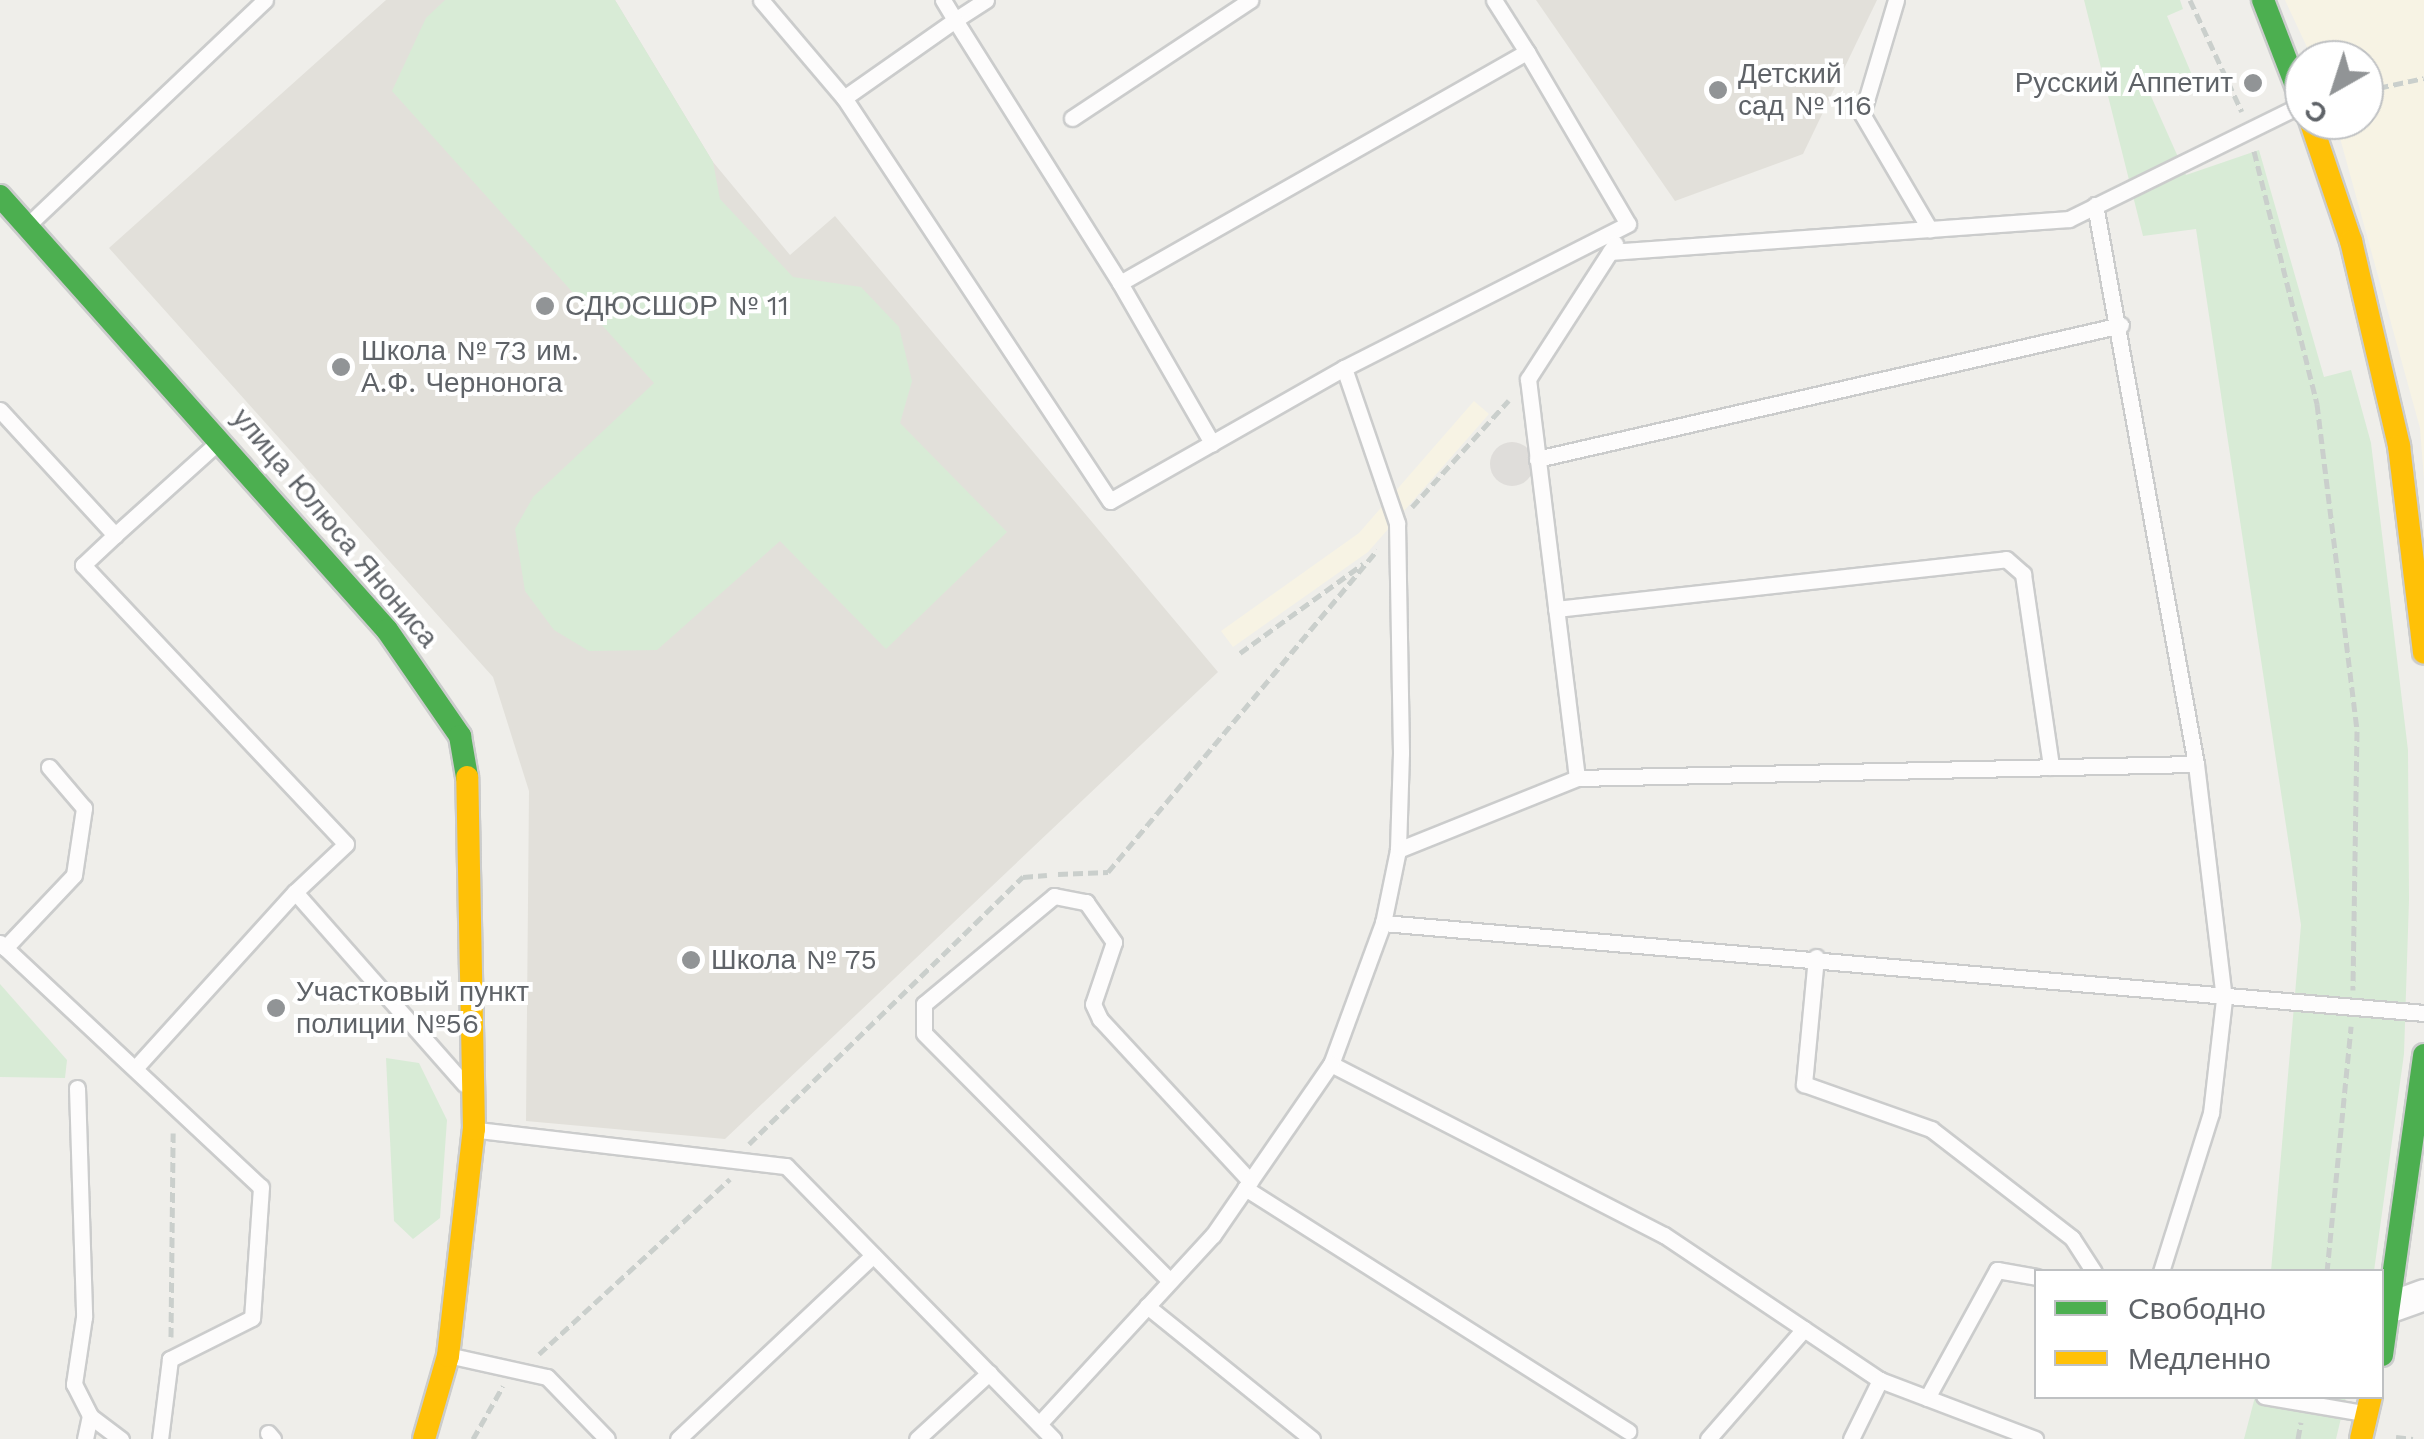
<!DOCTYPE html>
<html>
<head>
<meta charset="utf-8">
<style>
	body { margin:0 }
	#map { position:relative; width:2424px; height:1439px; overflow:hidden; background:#efeeea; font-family:"Work Sans",sans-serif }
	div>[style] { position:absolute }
	.commercial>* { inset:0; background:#f7f3e4 }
	.industrial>* { inset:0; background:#dfddda }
	.round { border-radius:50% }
	.education>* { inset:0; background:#e2e0da }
	.green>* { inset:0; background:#d8ebd6 }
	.path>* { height:5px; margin-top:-2.5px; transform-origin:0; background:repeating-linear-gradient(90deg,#cacfcc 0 10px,transparent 0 15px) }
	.roads { filter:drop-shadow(2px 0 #cbcccc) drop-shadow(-2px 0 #cbcccc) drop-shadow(0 2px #cbcccc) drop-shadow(0 -2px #cbcccc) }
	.lane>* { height:15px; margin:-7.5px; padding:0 7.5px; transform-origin:7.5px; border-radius:7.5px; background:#fdfcfc }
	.street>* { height:30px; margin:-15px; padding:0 15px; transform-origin:15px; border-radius:15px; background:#fdfcfc }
	.fast>* { height:22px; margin:-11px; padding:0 11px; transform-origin:11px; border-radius:11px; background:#4caf50 }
	.slow>* { height:22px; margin:-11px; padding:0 11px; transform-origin:11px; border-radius:11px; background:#ffc107 }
	.dots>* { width:28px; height:28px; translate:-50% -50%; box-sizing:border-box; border:5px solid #fff; border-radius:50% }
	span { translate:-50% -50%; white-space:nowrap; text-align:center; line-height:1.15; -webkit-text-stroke:8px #fff; paint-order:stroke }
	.poi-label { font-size:28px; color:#5f6368 }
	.left { translate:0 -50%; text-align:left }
	.right { translate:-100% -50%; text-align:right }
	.street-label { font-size:28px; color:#5f6368 }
	.legend { position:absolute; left:2034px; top:1269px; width:350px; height:130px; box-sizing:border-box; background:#fff; border:2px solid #bfc1c3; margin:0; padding:12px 18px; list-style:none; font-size:30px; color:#5f6368 }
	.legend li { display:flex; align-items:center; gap:20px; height:50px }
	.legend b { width:50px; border:2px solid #bfc1c3 }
	.north { position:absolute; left:2284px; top:40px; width:100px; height:100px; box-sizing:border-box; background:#fff; border:2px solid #bfc1c3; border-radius:50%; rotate:219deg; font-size:28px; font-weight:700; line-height:40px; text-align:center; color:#5f6368 }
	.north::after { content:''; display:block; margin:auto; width:35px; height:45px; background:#919496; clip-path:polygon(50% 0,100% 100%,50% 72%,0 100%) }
</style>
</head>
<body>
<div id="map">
	<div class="commercial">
		<div style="clip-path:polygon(2285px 0,2424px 0,2424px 480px,2420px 428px,2335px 120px,2364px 120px,2364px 60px,2313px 60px)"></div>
		<div style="clip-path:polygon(1474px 401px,1489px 414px,1368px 552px,1233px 647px,1221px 631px,1359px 533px)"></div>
	</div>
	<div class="industrial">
		<div class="round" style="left:1490px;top:442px;width:44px;height:44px"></div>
	</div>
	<div class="education">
		<div style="clip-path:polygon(386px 0,615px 0,713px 162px,790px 255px,835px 216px,1218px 672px,725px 1139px,526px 1121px,529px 791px,493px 677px,109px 248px)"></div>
		<div style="clip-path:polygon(1536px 0,1877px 0,1803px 154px,1675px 201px)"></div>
	</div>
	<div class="green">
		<div style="clip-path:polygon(445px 0,615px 0,713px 162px,720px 199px,793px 277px,861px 287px,899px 327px,912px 381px,900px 423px,1007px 532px,886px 649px,780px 541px,657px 650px,589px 651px,554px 630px,525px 591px,515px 529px,533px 497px,654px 383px,392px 91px,426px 18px)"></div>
		<div style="clip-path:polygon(2084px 0,2180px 0,2183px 9px,2167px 16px,2192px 75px,2150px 94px,2186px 175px,2259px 150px,2324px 377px,2351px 370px,2371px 443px,2408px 750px,2409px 900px,2404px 1054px,2374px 1271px,2271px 1271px,2301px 925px,2196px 229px,2143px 236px)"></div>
		<div style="clip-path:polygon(0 984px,67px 1060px,65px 1078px,0 1077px)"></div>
		<div style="clip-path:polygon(386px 1058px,419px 1063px,447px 1120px,440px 1218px,413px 1239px,394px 1221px)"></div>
		<div style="clip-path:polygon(2255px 1397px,2346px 1397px,2336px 1439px,2244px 1439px)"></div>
	</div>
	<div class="path">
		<div style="left:2190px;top:0;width:123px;rotate:65.1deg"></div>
		<div style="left:2364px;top:91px;width:61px;rotate:-12.2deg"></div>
		<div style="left:2254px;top:151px;width:261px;rotate:76deg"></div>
		<div style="left:2317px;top:404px;width:329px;rotate:83deg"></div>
		<div style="left:2357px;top:731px;width:259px;rotate:90.9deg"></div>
		<div style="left:1412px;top:507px;width:144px;rotate:-47.8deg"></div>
		<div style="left:1240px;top:653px;width:152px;rotate:-35.9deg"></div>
		<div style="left:1058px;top:874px;width:50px;rotate:-2.3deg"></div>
		<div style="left:1108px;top:872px;width:420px;rotate:-50.1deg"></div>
		<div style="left:749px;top:1144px;width:383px;rotate:-44.3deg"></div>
		<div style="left:1023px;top:877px;width:24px;rotate:-5deg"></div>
		<div style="left:2327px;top:1272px;width:247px;rotate:-84.4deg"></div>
		<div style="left:171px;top:1337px;width:204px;rotate:-89.4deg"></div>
		<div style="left:539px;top:1354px;width:259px;rotate:-42.5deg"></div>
		<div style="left:2396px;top:1437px;width:17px;rotate:7deg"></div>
		<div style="left:473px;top:1439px;width:61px;rotate:-60.5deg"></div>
		<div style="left:2298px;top:1439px;width:17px;rotate:-80deg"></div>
	</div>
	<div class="roads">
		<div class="lane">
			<div style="left:761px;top:0;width:128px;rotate:49.7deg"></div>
			<div style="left:943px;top:0;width:23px;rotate:59deg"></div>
			<div style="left:955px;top:20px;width:37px;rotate:-33deg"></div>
			<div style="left:1494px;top:0;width:62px;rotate:57.6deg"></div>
			<div style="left:1896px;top:0;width:119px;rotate:106.6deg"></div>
			<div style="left:1862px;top:114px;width:134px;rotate:59.6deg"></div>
			<div style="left:1072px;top:118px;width:214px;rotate:-33.5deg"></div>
			<div style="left:2095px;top:205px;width:568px;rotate:79.76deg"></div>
			<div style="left:2196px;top:764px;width:237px;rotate:83.2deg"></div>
			<div style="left:2224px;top:999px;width:115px;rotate:96.5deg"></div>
			<div style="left:2211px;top:1113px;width:167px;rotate:107.5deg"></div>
			<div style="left:30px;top:223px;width:324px;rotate:-43.5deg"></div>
			<div style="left:1628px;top:224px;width:318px;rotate:153.1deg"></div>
			<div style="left:1344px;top:368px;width:164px;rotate:71.1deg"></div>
			<div style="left:1397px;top:523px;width:230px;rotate:89deg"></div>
			<div style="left:1401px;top:753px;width:97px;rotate:91.8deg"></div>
			<div style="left:1398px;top:850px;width:75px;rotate:101.6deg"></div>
			<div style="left:1383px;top:923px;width:150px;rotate:110.2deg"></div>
			<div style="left:1331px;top:1064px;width:374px;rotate:27.2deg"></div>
			<div style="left:1664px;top:1235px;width:260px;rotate:33.9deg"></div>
			<div style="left:1880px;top:1380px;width:166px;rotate:20.8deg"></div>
			<div style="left:1610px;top:252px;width:460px;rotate:-4.1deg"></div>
			<div style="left:2069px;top:219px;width:261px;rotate:-26.2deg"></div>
			<div style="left:1120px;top:283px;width:185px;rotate:60.1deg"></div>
			<div style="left:1344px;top:368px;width:269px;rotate:150.4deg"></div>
			<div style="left:1110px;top:501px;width:483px;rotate:-123.4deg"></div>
			<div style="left:844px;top:98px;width:136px;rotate:-35.1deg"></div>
			<div style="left:955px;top:20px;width:310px;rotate:57.9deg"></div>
			<div style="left:1120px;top:283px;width:468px;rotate:-29.6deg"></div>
			<div style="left:1527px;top:52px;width:199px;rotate:59.6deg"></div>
			<div style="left:0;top:410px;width:170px;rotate:47.4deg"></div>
			<div style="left:115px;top:535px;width:44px;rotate:136.8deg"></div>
			<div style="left:83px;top:565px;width:383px;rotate:46.7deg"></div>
			<div style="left:346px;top:844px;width:70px;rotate:136.7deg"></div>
			<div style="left:295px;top:892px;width:256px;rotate:48.6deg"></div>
			<div style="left:1537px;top:459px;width:599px;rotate:-12.92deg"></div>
			<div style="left:115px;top:535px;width:136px;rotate:-42deg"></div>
			<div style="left:1556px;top:609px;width:453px;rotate:-6.3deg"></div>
			<div style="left:2006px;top:559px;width:23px;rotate:41deg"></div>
			<div style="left:2023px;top:574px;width:195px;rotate:81.7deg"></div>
			<div style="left:1577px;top:778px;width:402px;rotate:-97deg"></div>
			<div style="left:1528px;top:379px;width:161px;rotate:-57.2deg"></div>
			<div style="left:1398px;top:850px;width:193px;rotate:-21.9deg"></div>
			<div style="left:1577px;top:778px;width:619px;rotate:-1.3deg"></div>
			<div style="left:1383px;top:923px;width:1045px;rotate:4.94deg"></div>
			<div style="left:0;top:943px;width:357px;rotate:43.1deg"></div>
			<div style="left:261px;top:1187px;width:131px;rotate:93.9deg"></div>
			<div style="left:252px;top:1318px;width:92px;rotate:153.4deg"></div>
			<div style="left:170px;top:1359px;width:81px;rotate:97.1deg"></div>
			<div style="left:5px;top:948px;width:100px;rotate:-46.6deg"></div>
			<div style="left:74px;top:875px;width:68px;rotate:-81.5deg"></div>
			<div style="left:84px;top:808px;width:54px;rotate:-130.5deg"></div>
			<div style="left:1816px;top:957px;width:128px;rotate:95.4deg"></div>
			<div style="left:1804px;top:1084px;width:135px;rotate:19.5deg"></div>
			<div style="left:1931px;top:1129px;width:178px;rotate:37.7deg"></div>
			<div style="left:2072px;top:1238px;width:40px;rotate:57.1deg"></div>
			<div style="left:138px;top:1065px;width:234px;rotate:-47.8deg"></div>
			<div style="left:77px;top:1088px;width:229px;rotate:88.2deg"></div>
			<div style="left:84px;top:1317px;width:68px;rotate:98.5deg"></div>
			<div style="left:74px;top:1384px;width:36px;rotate:63deg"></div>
			<div style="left:478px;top:1130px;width:310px;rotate:6.7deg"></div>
			<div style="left:786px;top:1166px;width:382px;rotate:45.6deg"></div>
			<div style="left:1245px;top:1188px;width:454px;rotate:32.4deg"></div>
			<div style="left:1170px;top:1281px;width:349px;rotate:-134.8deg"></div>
			<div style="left:924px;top:1033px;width:29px;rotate:-90deg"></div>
			<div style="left:924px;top:1004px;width:169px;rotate:-39.7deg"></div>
			<div style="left:1054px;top:896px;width:33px;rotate:11deg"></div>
			<div style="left:1086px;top:902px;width:49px;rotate:55deg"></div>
			<div style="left:1114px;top:942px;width:65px;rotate:108.7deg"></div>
			<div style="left:1093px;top:1004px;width:17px;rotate:65deg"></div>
			<div style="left:1100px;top:1019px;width:221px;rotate:47.2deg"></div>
			<div style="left:1147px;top:1306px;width:212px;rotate:38.9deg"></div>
			<div style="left:452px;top:1356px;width:97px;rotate:12.5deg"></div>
			<div style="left:547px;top:1377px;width:86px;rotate:45.9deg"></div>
			<div style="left:2264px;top:1396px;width:100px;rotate:9.7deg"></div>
			<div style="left:1927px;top:1398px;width:146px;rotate:-61.3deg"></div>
			<div style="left:1997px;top:1270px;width:40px;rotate:10deg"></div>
			<div style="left:1039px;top:1424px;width:257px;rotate:-47.4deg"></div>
			<div style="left:1213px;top:1235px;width:208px;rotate:-55.4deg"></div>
			<div style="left:268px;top:1433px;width:8px;rotate:50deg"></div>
			<div style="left:85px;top:1439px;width:24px;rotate:-78deg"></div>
			<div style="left:90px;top:1416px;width:39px;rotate:37deg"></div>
			<div style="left:678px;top:1439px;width:268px;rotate:-43.3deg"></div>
			<div style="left:917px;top:1439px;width:98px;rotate:-42.5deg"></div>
			<div style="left:1708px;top:1439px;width:146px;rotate:-48.9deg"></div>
			<div style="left:1851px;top:1439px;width:66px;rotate:-63.8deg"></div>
		</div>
		<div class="street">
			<div style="left:2394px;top:1306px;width:32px;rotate:-20deg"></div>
		</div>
		<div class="fast">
			<div style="left:2263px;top:0;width:114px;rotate:68.9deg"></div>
			<div style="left:0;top:196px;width:581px;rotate:48.28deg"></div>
			<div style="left:387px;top:630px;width:129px;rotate:55.4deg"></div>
			<div style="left:460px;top:736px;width:42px;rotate:80.3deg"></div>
			<div style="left:2382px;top:1355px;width:303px;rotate:-82deg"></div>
		</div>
		<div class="slow">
			<div style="left:2310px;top:120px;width:128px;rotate:71.3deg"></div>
			<div style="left:2351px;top:241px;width:211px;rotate:76.8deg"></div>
			<div style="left:2399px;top:446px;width:208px;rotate:83.1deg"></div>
			<div style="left:424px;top:1439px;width:86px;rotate:-73.9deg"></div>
			<div style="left:448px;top:1356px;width:228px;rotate:-83.5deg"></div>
			<div style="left:474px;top:1129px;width:352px;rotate:-91.1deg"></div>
			<div style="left:2361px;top:1439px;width:44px;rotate:-76.9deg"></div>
		</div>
	</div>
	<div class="dots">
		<div style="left:2253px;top:83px;background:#919496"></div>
		<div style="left:1718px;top:90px;background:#919496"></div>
		<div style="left:545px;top:306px;background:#919496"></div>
		<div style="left:341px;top:367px;background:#919496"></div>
		<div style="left:691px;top:960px;background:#919496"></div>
		<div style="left:276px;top:1008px;background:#919496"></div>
	</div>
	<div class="poi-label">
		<span class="left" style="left:1738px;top:90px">Детский<br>сад № 116</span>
		<span class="right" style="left:2233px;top:83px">Русский Аппетит</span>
		<span class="left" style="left:565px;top:306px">СДЮСШОР № 11</span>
		<span class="left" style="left:361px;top:367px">Школа № 73 им.<br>А.Ф. Чернонога</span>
		<span class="left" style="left:711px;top:960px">Школа № 75</span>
		<span class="left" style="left:296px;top:1008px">Участковый пункт<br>полиции №56</span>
	</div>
	<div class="street-label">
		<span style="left:335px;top:528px;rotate:50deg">улица Юлюса Янониса</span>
	</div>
	<ul class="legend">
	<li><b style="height:12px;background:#4caf50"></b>Свободно</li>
	<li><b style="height:12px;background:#ffc107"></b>Медленно</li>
	</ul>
	<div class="north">С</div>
</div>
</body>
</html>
